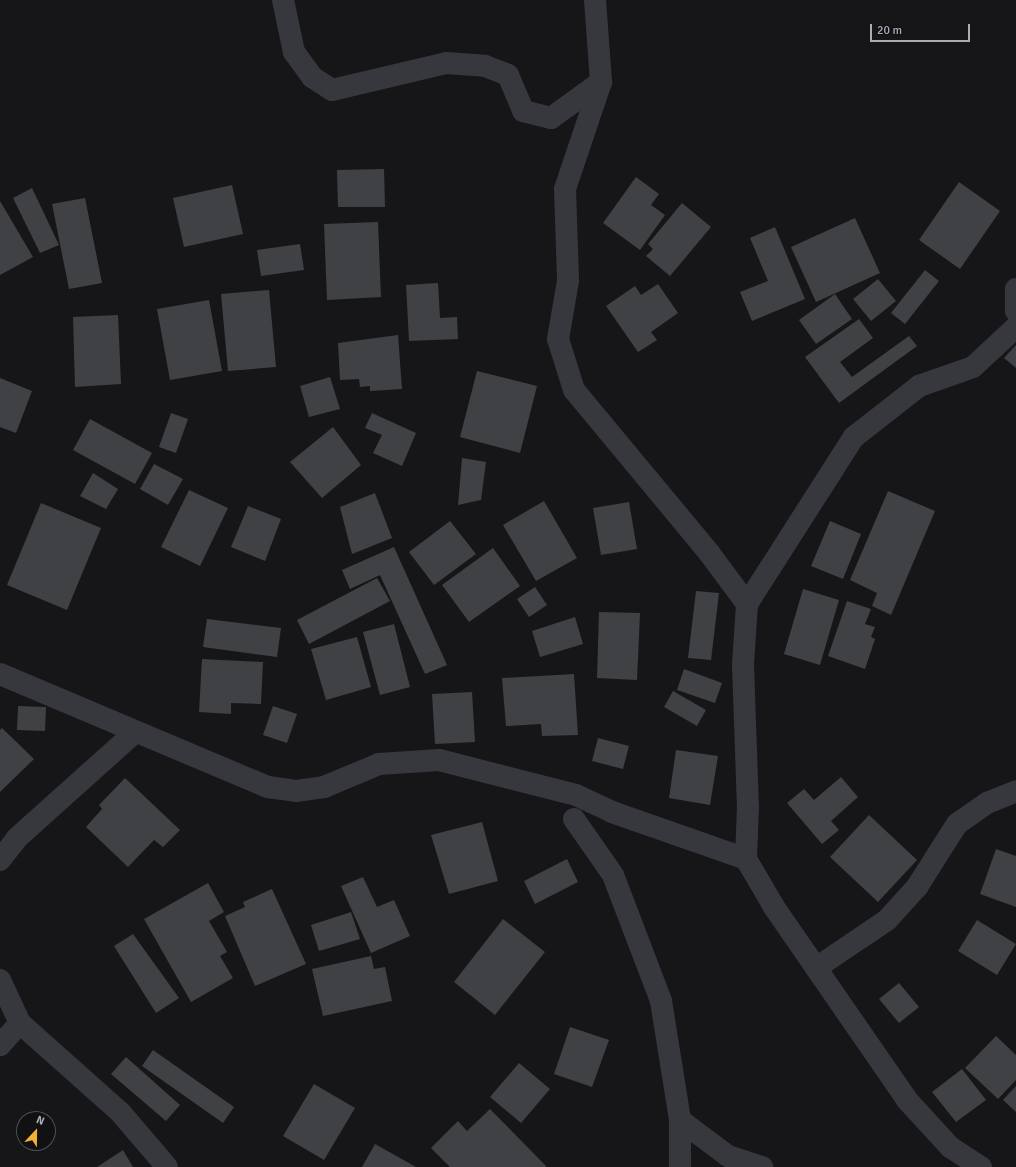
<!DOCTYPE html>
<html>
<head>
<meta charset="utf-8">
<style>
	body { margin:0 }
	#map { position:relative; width:1016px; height:1167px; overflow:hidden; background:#161618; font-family:Signika,sans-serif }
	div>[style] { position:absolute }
	.building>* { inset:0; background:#404145 }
	.street>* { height:22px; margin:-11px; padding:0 11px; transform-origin:11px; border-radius:11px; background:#37383d }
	span { translate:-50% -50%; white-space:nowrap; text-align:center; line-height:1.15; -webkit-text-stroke:4px #111113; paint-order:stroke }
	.north { position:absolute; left:16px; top:1111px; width:40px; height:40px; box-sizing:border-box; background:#111113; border:1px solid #4d4f55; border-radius:50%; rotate:22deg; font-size:11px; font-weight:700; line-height:16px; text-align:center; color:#a8adb8 }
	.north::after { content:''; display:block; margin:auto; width:14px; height:18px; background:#f2b134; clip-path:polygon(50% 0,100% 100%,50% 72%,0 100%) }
	.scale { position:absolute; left:870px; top:24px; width:100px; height:18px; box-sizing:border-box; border:2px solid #a8adb8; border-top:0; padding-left:5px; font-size:12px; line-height:14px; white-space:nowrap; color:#a8adb8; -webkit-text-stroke:3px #111113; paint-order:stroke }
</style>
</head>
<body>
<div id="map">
	<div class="building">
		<div style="clip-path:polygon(384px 169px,385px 207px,338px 207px,337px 170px)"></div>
		<div style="clip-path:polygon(636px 177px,659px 194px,651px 205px,665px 215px,640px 250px,603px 223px)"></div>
		<div style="clip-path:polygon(959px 182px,1000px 211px,960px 269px,919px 240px)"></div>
		<div style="clip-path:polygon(232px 185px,243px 234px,184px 247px,173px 198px)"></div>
		<div style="clip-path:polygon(32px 188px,59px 245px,40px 253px,13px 198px)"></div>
		<div style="clip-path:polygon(85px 198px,102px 283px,69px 289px,52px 204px)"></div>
		<div style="clip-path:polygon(0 201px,33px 257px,0 275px)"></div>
		<div style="clip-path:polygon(682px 203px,711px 227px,670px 276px,646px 256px,653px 249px,648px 244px)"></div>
		<div style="clip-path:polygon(855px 218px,880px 273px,816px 302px,791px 247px)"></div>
		<div style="clip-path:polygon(378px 222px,381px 297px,327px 300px,324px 224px)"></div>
		<div style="clip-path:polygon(775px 227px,805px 299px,752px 321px,740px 292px,768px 281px,750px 238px)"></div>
		<div style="clip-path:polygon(300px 244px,304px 270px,261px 276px,257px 250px)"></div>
		<div style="clip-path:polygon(925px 270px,939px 281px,905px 324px,891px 313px)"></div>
		<div style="clip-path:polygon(878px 279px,896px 301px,871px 321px,853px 299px)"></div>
		<div style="clip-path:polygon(438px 283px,440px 318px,457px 317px,458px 339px,409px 341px,406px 285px)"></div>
		<div style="clip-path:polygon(658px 284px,678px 313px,651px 332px,657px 340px,638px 352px,606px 306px,635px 286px,641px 295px)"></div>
		<div style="clip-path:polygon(269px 290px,276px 367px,228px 371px,221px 294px)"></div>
		<div style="clip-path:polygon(835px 294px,852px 319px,816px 344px,799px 320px)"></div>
		<div style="clip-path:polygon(209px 300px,222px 371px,170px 380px,157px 309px)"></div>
		<div style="clip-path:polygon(118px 315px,121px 384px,75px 387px,73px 317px)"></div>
		<div style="clip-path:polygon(859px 319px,873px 338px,840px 362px,852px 377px,909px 336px,917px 346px,839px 403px,805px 357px)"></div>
		<div style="clip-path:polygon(398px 335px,402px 389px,370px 391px,370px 386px,360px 387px,359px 379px,340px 380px,338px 343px)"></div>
		<div style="clip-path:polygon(1016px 345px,1016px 368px,1004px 358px)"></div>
		<div style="clip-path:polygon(477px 371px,537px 386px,520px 453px,460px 437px)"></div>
		<div style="clip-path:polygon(330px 377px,340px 409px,309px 417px,300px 386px)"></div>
		<div style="clip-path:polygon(0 378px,32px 391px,16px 433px,0 427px)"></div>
		<div style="clip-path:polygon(171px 413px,188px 419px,176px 453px,159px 447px)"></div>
		<div style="clip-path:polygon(372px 413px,416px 433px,402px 466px,373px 453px,382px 435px,365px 428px)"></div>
		<div style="clip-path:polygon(90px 419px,152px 453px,135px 484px,73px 450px)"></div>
		<div style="clip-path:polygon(333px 427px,361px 465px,322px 498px,290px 462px)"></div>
		<div style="clip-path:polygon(462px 458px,486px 462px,481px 500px,458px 505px)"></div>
		<div style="clip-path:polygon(154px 464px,183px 479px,168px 505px,140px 489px)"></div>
		<div style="clip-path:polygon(93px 473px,118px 489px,106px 509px,80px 496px)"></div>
		<div style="clip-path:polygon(189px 490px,228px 508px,200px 566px,161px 547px)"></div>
		<div style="clip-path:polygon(888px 491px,935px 511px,891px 615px,872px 606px,877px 593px,850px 580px)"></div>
		<div style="clip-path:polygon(375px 493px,392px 538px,352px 554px,340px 507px)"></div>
		<div style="clip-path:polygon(544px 501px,577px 558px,536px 581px,503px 525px)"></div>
		<div style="clip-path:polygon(629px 502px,637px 549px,601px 555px,593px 508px)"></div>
		<div style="clip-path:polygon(41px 503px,101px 528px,67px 610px,7px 585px)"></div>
		<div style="clip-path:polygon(248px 506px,281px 519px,265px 561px,231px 547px)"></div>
		<div style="clip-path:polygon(450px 521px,476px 554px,434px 585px,409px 552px)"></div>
		<div style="clip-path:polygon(830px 521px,861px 534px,843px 579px,811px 566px)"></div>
		<div style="clip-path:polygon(394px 547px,447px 665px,425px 674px,380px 575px,350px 589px,342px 570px)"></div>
		<div style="clip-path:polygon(493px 548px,520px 586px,469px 622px,442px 585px)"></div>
		<div style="clip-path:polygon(377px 578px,390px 601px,309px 644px,297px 620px)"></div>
		<div style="clip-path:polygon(535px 587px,547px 605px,529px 617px,517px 599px)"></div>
		<div style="clip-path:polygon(803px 589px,839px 600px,820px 665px,784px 654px)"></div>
		<div style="clip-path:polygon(696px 591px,719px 593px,711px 660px,688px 658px)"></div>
		<div style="clip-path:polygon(847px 601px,871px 609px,865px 624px,875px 627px,871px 637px,875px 639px,865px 669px,828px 656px)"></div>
		<div style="clip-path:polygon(599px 612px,640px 613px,637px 680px,597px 678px)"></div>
		<div style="clip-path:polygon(575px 617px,583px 644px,540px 657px,532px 631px)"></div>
		<div style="clip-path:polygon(207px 619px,281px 628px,277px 657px,203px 647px)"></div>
		<div style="clip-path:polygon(394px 624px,410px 687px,380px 695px,363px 632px)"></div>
		<div style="clip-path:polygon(357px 637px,371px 687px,326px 700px,311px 649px)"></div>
		<div style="clip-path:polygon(202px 659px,263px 662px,261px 704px,231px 703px,231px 714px,199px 712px)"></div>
		<div style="clip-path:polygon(684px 669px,722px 683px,715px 703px,677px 690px)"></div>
		<div style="clip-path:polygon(574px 674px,578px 735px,542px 736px,541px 724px,506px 726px,502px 678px)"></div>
		<div style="clip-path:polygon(673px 691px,706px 710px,697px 726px,664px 707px)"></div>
		<div style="clip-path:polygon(472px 692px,475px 742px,435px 744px,432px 694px)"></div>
		<div style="clip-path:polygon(18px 706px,46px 707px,45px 731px,17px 730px)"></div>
		<div style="clip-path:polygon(273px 706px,297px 714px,287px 743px,263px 735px)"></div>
		<div style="clip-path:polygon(2px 728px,34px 759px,0 792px,0 730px)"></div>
		<div style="clip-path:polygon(598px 738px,629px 746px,623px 769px,592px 761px)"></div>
		<div style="clip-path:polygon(676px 750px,718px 756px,710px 805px,669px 798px)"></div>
		<div style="clip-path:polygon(841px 777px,858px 797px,831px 821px,839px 830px,822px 844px,787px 803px,804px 789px,814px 800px)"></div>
		<div style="clip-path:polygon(125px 778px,180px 830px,163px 847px,154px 840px,128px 867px,86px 827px,102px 809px,99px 805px)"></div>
		<div style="clip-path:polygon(869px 815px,917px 860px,878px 902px,830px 857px)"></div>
		<div style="clip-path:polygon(482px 822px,498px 881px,449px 894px,431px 835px)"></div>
		<div style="clip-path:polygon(996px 849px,1016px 856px,1016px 907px,980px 894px)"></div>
		<div style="clip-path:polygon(567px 859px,578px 882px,535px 904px,524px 881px)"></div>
		<div style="clip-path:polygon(363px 877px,377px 907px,394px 900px,410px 936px,371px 953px,341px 886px)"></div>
		<div style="clip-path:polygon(208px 883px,224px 912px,209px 921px,227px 952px,220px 956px,233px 978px,191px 1002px,144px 919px)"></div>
		<div style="clip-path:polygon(272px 889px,306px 964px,255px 986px,225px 916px,245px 907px,243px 902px)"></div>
		<div style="clip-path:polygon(351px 912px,360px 939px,319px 951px,311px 925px)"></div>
		<div style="clip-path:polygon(503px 919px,545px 952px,495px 1015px,454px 982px)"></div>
		<div style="clip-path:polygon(977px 920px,1016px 944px,997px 975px,958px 951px)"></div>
		<div style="clip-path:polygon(133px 934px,179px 998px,156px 1013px,114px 946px)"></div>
		<div style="clip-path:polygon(371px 956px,374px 969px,385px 967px,392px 1001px,323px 1016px,312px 969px)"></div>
		<div style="clip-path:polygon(899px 983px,919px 1007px,899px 1023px,879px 999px)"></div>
		<div style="clip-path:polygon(570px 1027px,609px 1040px,592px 1087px,554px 1074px)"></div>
		<div style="clip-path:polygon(996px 1036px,1016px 1055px,1016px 1080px,998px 1099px,965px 1068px)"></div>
		<div style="clip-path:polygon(153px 1050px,234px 1107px,223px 1123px,142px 1066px)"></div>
		<div style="clip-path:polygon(126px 1057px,180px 1105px,166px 1121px,111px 1074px)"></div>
		<div style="clip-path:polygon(519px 1063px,550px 1089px,521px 1123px,490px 1097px)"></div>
		<div style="clip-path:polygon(962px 1069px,986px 1100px,956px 1122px,932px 1092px)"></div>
		<div style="clip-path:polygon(314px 1084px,355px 1108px,324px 1160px,283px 1136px)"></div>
		<div style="clip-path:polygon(1016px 1086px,1016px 1112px,1003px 1100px)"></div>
		<div style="clip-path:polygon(490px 1109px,546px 1166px,545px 1167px,450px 1167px,431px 1148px,458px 1121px,467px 1131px)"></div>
		<div style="clip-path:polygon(375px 1144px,416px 1167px,362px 1167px)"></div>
		<div style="clip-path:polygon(123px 1150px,133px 1167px,97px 1167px)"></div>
	</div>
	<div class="street">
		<div style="left:283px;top:0;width:53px;rotate:78.1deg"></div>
		<div style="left:294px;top:52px;width:31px;rotate:54deg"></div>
		<div style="left:312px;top:77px;width:24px;rotate:33deg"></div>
		<div style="left:332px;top:90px;width:117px;rotate:-13.3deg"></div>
		<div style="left:446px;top:63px;width:39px;rotate:4deg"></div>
		<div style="left:485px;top:66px;width:25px;rotate:21deg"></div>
		<div style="left:508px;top:75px;width:39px;rotate:67deg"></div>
		<div style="left:523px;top:111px;width:29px;rotate:14deg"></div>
		<div style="left:551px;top:118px;width:62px;rotate:-35.8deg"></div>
		<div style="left:595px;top:0;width:82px;rotate:85.8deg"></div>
		<div style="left:601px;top:82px;width:113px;rotate:108.6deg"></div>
		<div style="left:565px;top:189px;width:92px;rotate:88.1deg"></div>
		<div style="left:568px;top:281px;width:59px;rotate:99.8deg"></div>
		<div style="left:558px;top:339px;width:53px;rotate:72.6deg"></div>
		<div style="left:574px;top:390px;width:213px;rotate:50.3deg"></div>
		<div style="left:710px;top:554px;width:62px;rotate:53.5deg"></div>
		<div style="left:747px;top:604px;width:61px;rotate:93.8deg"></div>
		<div style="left:743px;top:665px;width:141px;rotate:88deg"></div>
		<div style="left:748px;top:806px;width:53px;rotate:92.2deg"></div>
		<div style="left:1016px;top:289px;width:22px;rotate:90deg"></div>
		<div style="left:747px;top:604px;width:198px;rotate:-57.4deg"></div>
		<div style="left:854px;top:437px;width:83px;rotate:-38.1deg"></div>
		<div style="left:919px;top:386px;width:57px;rotate:-19.4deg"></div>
		<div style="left:973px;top:367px;width:59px;rotate:-42.9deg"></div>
		<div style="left:0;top:674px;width:291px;rotate:22.9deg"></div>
		<div style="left:268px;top:787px;width:28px;rotate:8deg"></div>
		<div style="left:296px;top:791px;width:28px;rotate:-8deg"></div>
		<div style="left:324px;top:787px;width:60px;rotate:-22.7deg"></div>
		<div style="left:379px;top:764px;width:60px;rotate:-3.8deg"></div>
		<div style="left:439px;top:760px;width:141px;rotate:14.3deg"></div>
		<div style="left:576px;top:795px;width:40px;rotate:25deg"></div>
		<div style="left:612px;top:812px;width:142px;rotate:19.3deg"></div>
		<div style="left:746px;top:859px;width:56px;rotate:59.7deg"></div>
		<div style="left:774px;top:907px;width:234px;rotate:55.4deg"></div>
		<div style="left:907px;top:1100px;width:64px;rotate:47.5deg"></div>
		<div style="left:950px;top:1147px;width:37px;rotate:33deg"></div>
		<div style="left:574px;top:819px;width:68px;rotate:55.1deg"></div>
		<div style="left:613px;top:875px;width:135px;rotate:69.1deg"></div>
		<div style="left:661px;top:1001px;width:121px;rotate:80.9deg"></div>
		<div style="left:680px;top:1120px;width:47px;rotate:90deg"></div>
		<div style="left:0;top:860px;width:28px;rotate:-52deg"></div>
		<div style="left:17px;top:838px;width:159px;rotate:-41.9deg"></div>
		<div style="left:816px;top:968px;width:86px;rotate:-34.1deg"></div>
		<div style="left:887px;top:920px;width:45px;rotate:-47.7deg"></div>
		<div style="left:917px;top:887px;width:75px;rotate:-57.6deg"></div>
		<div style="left:957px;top:824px;width:37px;rotate:-35deg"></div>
		<div style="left:987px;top:803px;width:31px;rotate:-22deg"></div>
		<div style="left:0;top:980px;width:47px;rotate:65.1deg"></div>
		<div style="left:20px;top:1023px;width:30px;rotate:132deg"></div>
		<div style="left:20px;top:1023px;width:134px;rotate:41.7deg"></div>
		<div style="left:120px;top:1112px;width:72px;rotate:49.5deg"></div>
		<div style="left:680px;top:1120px;width:60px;rotate:36.9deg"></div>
		<div style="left:728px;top:1156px;width:36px;rotate:18deg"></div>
	</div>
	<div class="north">N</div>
	<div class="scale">20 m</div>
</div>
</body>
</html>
